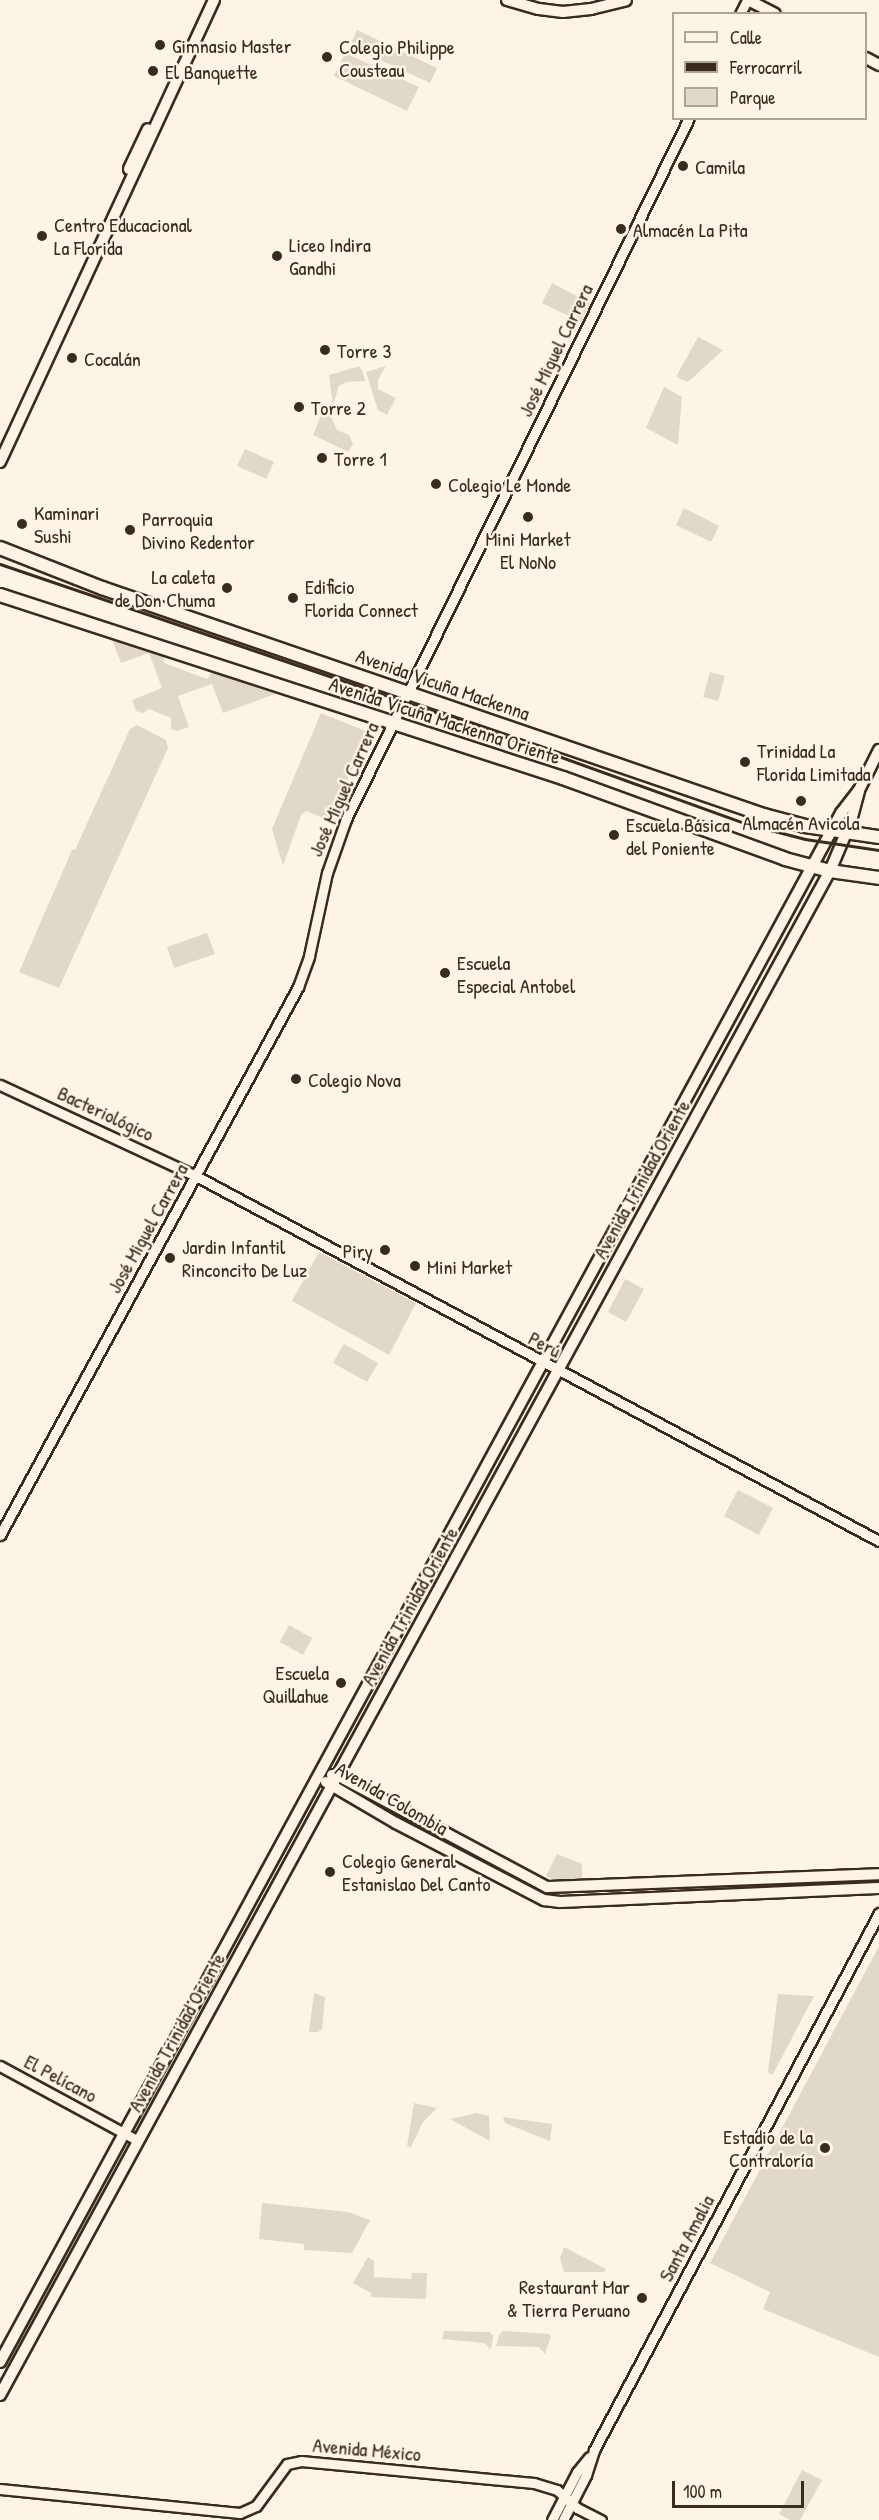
<!DOCTYPE html>
<html>
<head>
<meta charset="utf-8">
<style>
	body { margin:0 }
	#map { position:relative; width:879px; height:2520px; overflow:hidden; background:#fcf5e5; font-family:"Patrick Hand",sans-serif }
	div>[style] { position:absolute }
	.green>* { inset:0; background:#e0d8c8 }
	.roads { filter:drop-shadow(2px 0 #3b2a1e) drop-shadow(-2px 0 #3b2a1e) drop-shadow(0 2px #3b2a1e) drop-shadow(0 -2px #3b2a1e) }
	.tertiary>* { height:9px; margin:-4.5px; padding:0 4.5px; transform-origin:4.5px; border-radius:4.5px; background:#fcf5e5 }
	.secondary>* { height:10px; margin:-5px; padding:0 5px; transform-origin:5px; border-radius:5px; background:#fcf5e5 }
	.primary>* { height:12px; margin:-6px; padding:0 6px; transform-origin:6px; border-radius:6px; background:#fcf5e5 }
	.rail>* { height:3px; margin:-1.5px; padding:0 1.5px; transform-origin:1.5px; border-radius:1.5px; background:#3b2a1e }
	.dots>* { width:16px; height:16px; translate:-50% -50%; box-sizing:border-box; border:3px solid #fcf5e5; border-radius:50% }
	span { translate:-50% -50%; white-space:nowrap; text-align:center; line-height:1.15; -webkit-text-stroke:5px #fcf5e5; paint-order:stroke }
	.poi-label { font-size:20px; color:#3b2a1e }
	.left { translate:0 -50%; text-align:left }
	.right { translate:-100% -50%; text-align:right }
	.street-label { font-size:20px; color:#3b2a1e }
	.legend { position:absolute; left:672px; top:12px; width:195px; height:108px; box-sizing:border-box; background:#fcf5e5; border:2px solid #afa495; margin:0; padding:8px 10px; list-style:none; font-size:18px; color:#3b2a1e }
	.legend li { display:flex; align-items:center; gap:12px; height:30px }
	.legend b { width:30px; border:2px solid #afa495 }
	.scale { position:absolute; left:672px; top:2481px; width:132px; height:27px; box-sizing:border-box; border:3px solid #3b2a1e; border-top:0; padding-left:8px; font-size:18px; line-height:21px; white-space:nowrap; color:#3b2a1e; -webkit-text-stroke:4px #fcf5e5; paint-order:stroke }
</style>
</head>
<body>
<div id="map">
	<div class="green">
		<div style="clip-path:polygon(357px 30px,437px 68px,430px 83px,350px 46px)"></div>
		<div style="clip-path:polygon(345px 53px,419px 87px,407px 111px,334px 76px)"></div>
		<div style="clip-path:polygon(552px 283px,590px 303px,581px 322px,542px 303px)"></div>
		<div style="clip-path:polygon(698px 337px,723px 350px,688px 382px,676px 377px)"></div>
		<div style="clip-path:polygon(360px 366px,366px 381px,346px 382px,339px 386px,333px 405px,329px 375px)"></div>
		<div style="clip-path:polygon(386px 366px,378px 380px,378px 389px,396px 398px,387px 415px,378px 410px,366px 372px)"></div>
		<div style="clip-path:polygon(664px 387px,682px 397px,678px 445px,646px 428px)"></div>
		<div style="clip-path:polygon(329px 412px,337px 430px,349px 435px,353px 444px,348px 452px,313px 435px,322px 413px)"></div>
		<div style="clip-path:polygon(245px 449px,274px 462px,266px 479px,237px 466px)"></div>
		<div style="clip-path:polygon(684px 508px,719px 526px,711px 542px,676px 525px)"></div>
		<div style="clip-path:polygon(111px 637px,164px 655px,164px 663px,207px 679px,212px 672px,275px 694px,223px 713px,212px 684px,178px 696px,189px 727px,177px 731px,171px 729px,171px 718px,149px 709px,143px 713px,136px 711px,132px 700px,162px 688px,149px 653px,121px 663px)"></div>
		<div style="clip-path:polygon(710px 672px,725px 676px,718px 701px,703px 697px)"></div>
		<div style="clip-path:polygon(321px 713px,368px 732px,330px 821px,306px 811px,301px 815px,283px 866px,272px 829px)"></div>
		<div style="clip-path:polygon(137px 725px,166px 740px,168px 748px,59px 988px,19px 972px,72px 850px,75px 850px,130px 729px)"></div>
		<div style="clip-path:polygon(207px 933px,215px 954px,174px 968px,167px 947px)"></div>
		<div style="clip-path:polygon(319px 1252px,416px 1303px,389px 1355px,292px 1301px)"></div>
		<div style="clip-path:polygon(625px 1279px,644px 1289px,626px 1322px,608px 1312px)"></div>
		<div style="clip-path:polygon(344px 1344px,378px 1363px,367px 1382px,333px 1363px)"></div>
		<div style="clip-path:polygon(738px 1490px,773px 1508px,759px 1535px,724px 1516px)"></div>
		<div style="clip-path:polygon(289px 1625px,312px 1638px,303px 1655px,280px 1642px)"></div>
		<div style="clip-path:polygon(557px 1854px,582px 1864px,582px 1880px,554px 1880px,546px 1876px)"></div>
		<div style="clip-path:polygon(879px 1946px,879px 2357px,763px 2309px,770px 2292px,710px 2263px)"></div>
		<div style="clip-path:polygon(314px 1993px,325px 1997px,322px 2029px,318px 2032px,309px 2032px)"></div>
		<div style="clip-path:polygon(778px 1994px,814px 1996px,773px 2074px,770px 2074px,768px 2072px)"></div>
		<div style="clip-path:polygon(414px 2103px,437px 2108px,423px 2122px,411px 2147px,407px 2146px)"></div>
		<div style="clip-path:polygon(477px 2113px,489px 2116px,490px 2141px,450px 2119px)"></div>
		<div style="clip-path:polygon(503px 2117px,552px 2124px,550px 2141px,505px 2123px)"></div>
		<div style="clip-path:polygon(262px 2203px,348px 2212px,370px 2220px,352px 2253px,304px 2250px,304px 2244px,259px 2239px)"></div>
		<div style="clip-path:polygon(564px 2247px,606px 2269px,604px 2272px,564px 2272px,560px 2258px)"></div>
		<div style="clip-path:polygon(368px 2257px,374px 2261px,374px 2277px,411px 2279px,412px 2273px,427px 2273px,426px 2299px,371px 2297px,371px 2293px,353px 2283px)"></div>
		<div style="clip-path:polygon(444px 2331px,490px 2332px,493px 2336px,492px 2345px,490px 2349px,485px 2343px,442px 2339px)"></div>
		<div style="clip-path:polygon(503px 2331px,549px 2334px,551px 2336px,545px 2354px,539px 2347px,496px 2346px,499px 2335px)"></div>
		<div style="clip-path:polygon(802px 2470px,822px 2480px,800px 2520px,790px 2520px,779px 2514px)"></div>
	</div>
	<div class="roads">
		<div class="tertiary">
			<div style="left:740px;top:14px;width:16px;rotate:-63deg"></div>
			<div style="left:0;top:1085px;width:216px;rotate:24.9deg"></div>
			<div style="left:196px;top:1176px;width:774px;rotate:28.12deg"></div>
			<div style="left:0;top:1535px;width:624px;rotate:-61.46deg"></div>
			<div style="left:298px;top:987px;width:33px;rotate:-70deg"></div>
			<div style="left:309px;top:956px;width:85px;rotate:-77.8deg"></div>
			<div style="left:327px;top:873px;width:57px;rotate:-70.6deg"></div>
			<div style="left:346px;top:819px;width:780px;rotate:-63.93deg"></div>
			<div style="left:0;top:2066px;width:156px;rotate:28.4deg"></div>
			<div style="left:0;top:2489px;width:241px;rotate:5.7deg"></div>
			<div style="left:240px;top:2513px;width:17px;rotate:-24deg"></div>
			<div style="left:256px;top:2506px;width:52px;rotate:-53.6deg"></div>
			<div style="left:287px;top:2464px;width:14px;rotate:-12deg"></div>
			<div style="left:301px;top:2461px;width:234px;rotate:5.4deg"></div>
			<div style="left:534px;top:2483px;width:24px;rotate:17deg"></div>
			<div style="left:557px;top:2490px;width:27px;rotate:42deg"></div>
			<div style="left:577px;top:2508px;width:27px;rotate:27deg"></div>
			<div style="left:552px;top:2520px;width:54px;rotate:-62.5deg"></div>
			<div style="left:577px;top:2472px;width:19px;rotate:-51deg"></div>
			<div style="left:563px;top:2520px;width:51px;rotate:-62.9deg"></div>
			<div style="left:586px;top:2475px;width:26px;rotate:-72deg"></div>
			<div style="left:594px;top:2450px;width:608px;rotate:-62.04deg"></div>
		</div>
		<div class="secondary">
			<div style="left:507px;top:0;width:33px;rotate:16deg"></div>
			<div style="left:539px;top:9px;width:24px;rotate:7deg"></div>
			<div style="left:563px;top:12px;width:28px;rotate:-6deg"></div>
			<div style="left:591px;top:9px;width:36px;rotate:-14deg"></div>
			<div style="left:748px;top:0;width:30px;rotate:27deg"></div>
			<div style="left:866px;top:58px;width:15px;rotate:28deg"></div>
			<div style="left:129px;top:169px;width:44px;rotate:-64.6deg"></div>
			<div style="left:0;top:462px;width:509px;rotate:-65.15deg"></div>
			<div style="left:332px;top:1775px;width:5px"></div>
			<div style="left:337px;top:1775px;width:238px;rotate:28.1deg"></div>
			<div style="left:547px;top:1887px;width:332px;rotate:-2.2deg"></div>
			<div style="left:326px;top:1782px;width:81px;rotate:30.4deg"></div>
			<div style="left:396px;top:1823px;width:167px;rotate:27.5deg"></div>
			<div style="left:544px;top:1900px;width:16px;rotate:7deg"></div>
			<div style="left:560px;top:1902px;width:319px;rotate:-2.5deg"></div>
			<div style="left:0;top:2362px;width:1763px;rotate:-61.5deg"></div>
			<div style="left:841px;top:813px;width:29px;rotate:-52deg"></div>
			<div style="left:859px;top:790px;width:45px;rotate:-63.4deg"></div>
			<div style="left:0;top:2395px;width:1735px;rotate:-61.43deg"></div>
			<div style="left:830px;top:871px;width:54px;rotate:-67.2deg"></div>
			<div style="left:851px;top:821px;width:31px;rotate:-75deg"></div>
		</div>
		<div class="primary">
			<div style="left:0;top:548px;width:110px;rotate:21.4deg"></div>
			<div style="left:102px;top:588px;width:700px;rotate:18.93deg"></div>
			<div style="left:764px;top:815px;width:42px;rotate:15deg"></div>
			<div style="left:805px;top:826px;width:75px;rotate:8.5deg"></div>
			<div style="left:0;top:595px;width:592px;rotate:18.01deg"></div>
			<div style="left:563px;top:778px;width:236px;rotate:20deg"></div>
			<div style="left:785px;top:859px;width:47px;rotate:14.9deg"></div>
			<div style="left:830px;top:871px;width:49px;rotate:8.1deg"></div>
		</div>
	</div>
	<div class="rail">
		<div style="left:0;top:564px;width:475px;rotate:18.8deg"></div>
		<div style="left:450px;top:717px;width:316px;rotate:19.8deg"></div>
		<div style="left:747px;top:824px;width:60px;rotate:14.5deg"></div>
		<div style="left:805px;top:839px;width:75px;rotate:8.5deg"></div>
	</div>
	<div class="dots">
		<div style="left:160px;top:45px;background:#3b2a1e"></div>
		<div style="left:327px;top:57px;background:#3b2a1e"></div>
		<div style="left:153px;top:71px;background:#3b2a1e"></div>
		<div style="left:683px;top:166px;background:#3b2a1e"></div>
		<div style="left:621px;top:229px;background:#3b2a1e"></div>
		<div style="left:42px;top:236px;background:#3b2a1e"></div>
		<div style="left:277px;top:256px;background:#3b2a1e"></div>
		<div style="left:325px;top:350px;background:#3b2a1e"></div>
		<div style="left:72px;top:358px;background:#3b2a1e"></div>
		<div style="left:299px;top:407px;background:#3b2a1e"></div>
		<div style="left:322px;top:458px;background:#3b2a1e"></div>
		<div style="left:436px;top:484px;background:#3b2a1e"></div>
		<div style="left:528px;top:517px;background:#3b2a1e"></div>
		<div style="left:22px;top:524px;background:#3b2a1e"></div>
		<div style="left:130px;top:530px;background:#3b2a1e"></div>
		<div style="left:227px;top:588px;background:#3b2a1e"></div>
		<div style="left:293px;top:598px;background:#3b2a1e"></div>
		<div style="left:745px;top:762px;background:#3b2a1e"></div>
		<div style="left:801px;top:801px;background:#3b2a1e"></div>
		<div style="left:614px;top:835px;background:#3b2a1e"></div>
		<div style="left:445px;top:973px;background:#3b2a1e"></div>
		<div style="left:296px;top:1079px;background:#3b2a1e"></div>
		<div style="left:385px;top:1250px;background:#3b2a1e"></div>
		<div style="left:170px;top:1258px;background:#3b2a1e"></div>
		<div style="left:415px;top:1266px;background:#3b2a1e"></div>
		<div style="left:341px;top:1683px;background:#3b2a1e"></div>
		<div style="left:330px;top:1872px;background:#3b2a1e"></div>
		<div style="left:825px;top:2148px;background:#3b2a1e"></div>
		<div style="left:642px;top:2298px;background:#3b2a1e"></div>
	</div>
	<div class="poi-label">
		<span class="left" style="left:172px;top:45px">Gimnasio Master</span>
		<span class="left" style="left:339px;top:58px">Colegio Philippe<br>Cousteau</span>
		<span class="left" style="left:165px;top:71px">El Banquette</span>
		<span class="left" style="left:695px;top:166px">Camila</span>
		<span class="left" style="left:54px;top:236px">Centro Educacional<br>La Florida</span>
		<span class="left" style="left:633px;top:229px">Almacén La Pita</span>
		<span class="left" style="left:289px;top:256px">Liceo Indira<br>Gandhi</span>
		<span class="left" style="left:337px;top:350px">Torre 3</span>
		<span class="left" style="left:84px;top:358px">Cocalán</span>
		<span class="left" style="left:311px;top:407px">Torre 2</span>
		<span class="left" style="left:334px;top:458px">Torre 1</span>
		<span class="left" style="left:448px;top:484px">Colegio Le Monde</span>
		<span class="left" style="left:34px;top:524px">Kaminari<br>Sushi</span>
		<span class="left" style="left:142px;top:530px">Parroquia<br>Divino Redentor</span>
		<span style="left:528px;top:550px">Mini Market<br>El NoNo</span>
		<span class="right" style="left:215px;top:588px">La caleta<br>de Don Chuma</span>
		<span class="left" style="left:305px;top:598px">Edificio<br>Florida Connect</span>
		<span class="left" style="left:757px;top:762px">Trinidad La<br>Florida Limitada</span>
		<span style="left:801px;top:822px">Almacén Avicola</span>
		<span class="left" style="left:626px;top:836px">Escuela Básica<br>del Poniente</span>
		<span class="left" style="left:457px;top:974px">Escuela<br>Especial Antobel</span>
		<span class="left" style="left:308px;top:1079px">Colegio Nova</span>
		<span class="left" style="left:182px;top:1258px">Jardin Infantil<br>Rinconcito De Luz</span>
		<span class="right" style="left:373px;top:1250px">Piry</span>
		<span class="left" style="left:427px;top:1266px">Mini Market</span>
		<span class="right" style="left:329px;top:1684px">Escuela<br>Quillahue</span>
		<span class="left" style="left:342px;top:1872px">Colegio General<br>Estanislao Del Canto</span>
		<span class="right" style="left:813px;top:2148px">Estadio de la<br>Contraloría</span>
		<span class="right" style="left:630px;top:2298px">Restaurant Mar<br>&amp; Tierra Peruano</span>
	</div>
	<div class="street-label">
		<span style="left:555px;top:350px;rotate:-64deg">José Miguel Carrera</span>
		<span style="left:443px;top:684px;rotate:19deg">Avenida Vicuña Mackenna</span>
		<span style="left:445px;top:720px;rotate:18deg">Avenida Vicuña Mackenna Oriente</span>
		<span style="left:343px;top:789px;rotate:-66deg">José Miguel Carrera</span>
		<span style="left:106px;top:1113px;rotate:25deg">Bacteriológico</span>
		<span style="left:641px;top:1179px;rotate:-61deg">Avenida Trinidad Oriente</span>
		<span style="left:147px;top:1228px;rotate:-61deg">José Miguel Carrera</span>
		<span style="left:545px;top:1344px;rotate:28deg">Perú</span>
		<span style="left:409px;top:1606px;rotate:-61deg">Avenida Trinidad Oriente</span>
		<span style="left:392px;top:1798px;rotate:30deg">Avenida Colombia</span>
		<span style="left:176px;top:2032px;rotate:-61deg">Avenida Trinidad Oriente</span>
		<span style="left:61px;top:2078px;rotate:28deg">El Pelícano</span>
		<span style="left:686px;top:2238px;rotate:-62deg">Santa Amalia</span>
		<span style="left:367px;top:2449px;rotate:5deg">Avenida México</span>
	</div>
	<ul class="legend">
	<li><b style="height:8px;background:#fcf5e5"></b>Calle</li>
	<li><b style="height:8px;background:#3b2a1e"></b>Ferrocarril</li>
	<li><b style="height:16px;background:#e0d8c8"></b>Parque</li>
	</ul>
	<div class="scale">100 m</div>
</div>
</body>
</html>
